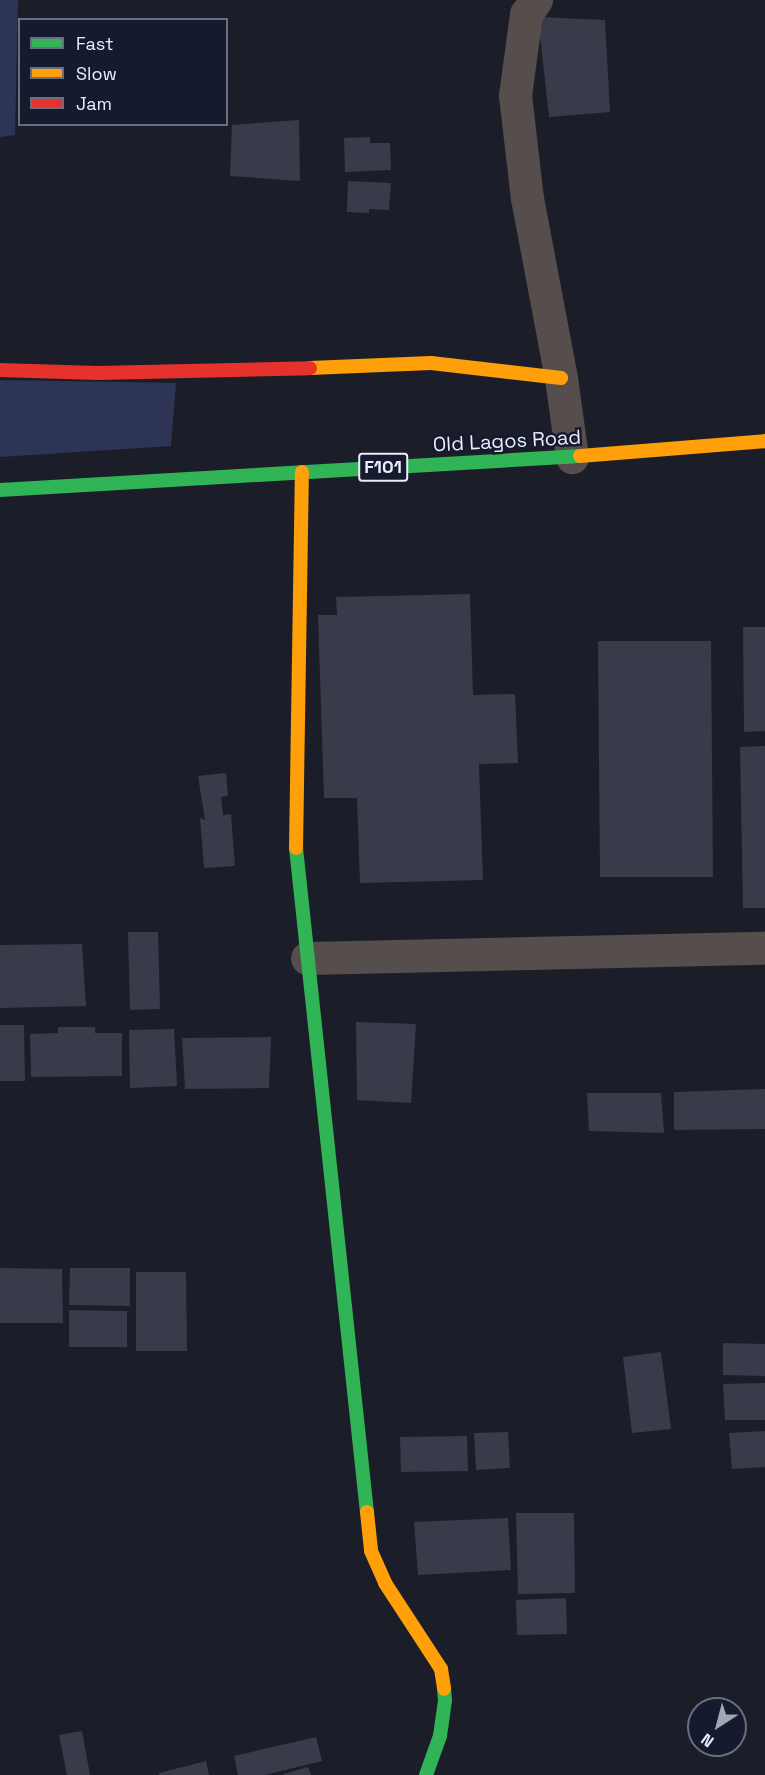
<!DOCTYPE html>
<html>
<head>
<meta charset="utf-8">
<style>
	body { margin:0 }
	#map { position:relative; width:765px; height:1775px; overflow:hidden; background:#1b1e28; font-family:"Space Grotesk",sans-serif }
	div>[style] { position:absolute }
	.green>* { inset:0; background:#2d3456 }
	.building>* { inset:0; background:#383b4a }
	.street>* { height:33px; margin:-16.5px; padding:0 16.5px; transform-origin:16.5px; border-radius:16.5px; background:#564d4d }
	.fast>* { height:14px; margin:-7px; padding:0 7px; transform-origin:7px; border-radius:7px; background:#30b455 }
	.slow>* { height:14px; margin:-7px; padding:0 7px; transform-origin:7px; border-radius:7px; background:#ff9f0a }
	.jam>* { height:14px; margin:-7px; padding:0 7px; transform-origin:7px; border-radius:7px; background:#e5322d }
	span { translate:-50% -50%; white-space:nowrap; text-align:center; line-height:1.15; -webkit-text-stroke:5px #151a2e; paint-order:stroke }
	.shield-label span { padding:2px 4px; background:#151a2e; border:2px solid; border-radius:4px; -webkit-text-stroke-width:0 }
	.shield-label { font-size:18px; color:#eaeefc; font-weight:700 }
	.street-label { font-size:20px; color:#eaeefc }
	.legend { position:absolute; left:18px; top:18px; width:210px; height:108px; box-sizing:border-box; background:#151a2e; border:2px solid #6a6f80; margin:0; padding:8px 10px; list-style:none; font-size:18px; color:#eaeefc }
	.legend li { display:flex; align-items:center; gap:12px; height:30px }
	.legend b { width:30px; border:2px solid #6a6f80 }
	.north { position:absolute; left:687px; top:1697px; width:60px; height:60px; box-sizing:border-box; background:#151a2e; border:2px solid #6a6f80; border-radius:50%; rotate:216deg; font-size:16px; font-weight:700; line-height:24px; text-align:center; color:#eaeefc }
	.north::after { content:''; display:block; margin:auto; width:21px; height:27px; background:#a2a5b2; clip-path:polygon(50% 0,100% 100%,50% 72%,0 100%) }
</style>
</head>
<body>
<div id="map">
	<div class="green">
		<div style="clip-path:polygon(0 0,18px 0,15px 135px,0 137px)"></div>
		<div style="clip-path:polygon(0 380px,176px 383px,171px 446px,0 457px)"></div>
	</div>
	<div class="building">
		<div style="clip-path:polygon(538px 17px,605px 20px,610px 112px,549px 117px)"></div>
		<div style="clip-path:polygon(299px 120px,300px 181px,230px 176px,232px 125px)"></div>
		<div style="clip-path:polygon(370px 137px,370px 143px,390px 143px,391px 170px,345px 172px,344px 138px)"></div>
		<div style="clip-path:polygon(348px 181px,391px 183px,389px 210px,369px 209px,369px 213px,347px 212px)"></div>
		<div style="clip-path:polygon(470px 594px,473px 695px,515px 694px,518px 763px,479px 764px,483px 880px,360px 883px,357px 798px,324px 798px,318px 615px,337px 615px,336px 597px)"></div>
		<div style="clip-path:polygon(743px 627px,765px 627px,765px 731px,744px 732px)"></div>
		<div style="clip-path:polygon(598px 641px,711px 641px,713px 877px,600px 877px)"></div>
		<div style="clip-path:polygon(765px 746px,765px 908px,743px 908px,740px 747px)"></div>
		<div style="clip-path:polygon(226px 773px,228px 796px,221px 797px,223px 815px,231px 814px,235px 866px,204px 868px,200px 818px,205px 820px,198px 776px)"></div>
		<div style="clip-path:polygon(128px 932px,158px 932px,160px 1009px,130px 1010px)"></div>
		<div style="clip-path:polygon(82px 944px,86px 1006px,0 1008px,0 945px)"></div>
		<div style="clip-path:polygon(356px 1022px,416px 1024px,411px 1103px,357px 1100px)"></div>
		<div style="clip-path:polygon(0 1025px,24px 1025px,25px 1081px,0 1081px)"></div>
		<div style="clip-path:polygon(58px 1027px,95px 1027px,95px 1033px,122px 1033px,122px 1076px,31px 1077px,30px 1034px,58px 1033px)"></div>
		<div style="clip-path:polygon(174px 1029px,177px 1086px,130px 1088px,129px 1030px)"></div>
		<div style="clip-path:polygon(271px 1037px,269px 1088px,185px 1089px,182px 1038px)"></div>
		<div style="clip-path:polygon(765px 1089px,765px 1129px,674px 1130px,674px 1092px)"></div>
		<div style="clip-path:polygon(587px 1093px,661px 1093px,664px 1133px,589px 1131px)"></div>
		<div style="clip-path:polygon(0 1268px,62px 1269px,63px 1323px,0 1323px)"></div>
		<div style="clip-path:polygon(70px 1268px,130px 1268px,130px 1306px,69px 1305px)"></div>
		<div style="clip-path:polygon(136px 1272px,186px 1272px,187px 1351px,136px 1351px)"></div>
		<div style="clip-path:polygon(69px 1310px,127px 1311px,127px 1347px,69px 1347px)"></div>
		<div style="clip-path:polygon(723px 1343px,765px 1344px,765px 1376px,723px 1375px)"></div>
		<div style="clip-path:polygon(661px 1352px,671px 1429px,632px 1433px,623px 1357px)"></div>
		<div style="clip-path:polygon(765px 1383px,765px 1420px,725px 1420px,723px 1384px)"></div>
		<div style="clip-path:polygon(765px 1431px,765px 1467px,732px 1469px,729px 1433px)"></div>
		<div style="clip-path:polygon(508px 1432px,510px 1468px,476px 1470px,474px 1433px)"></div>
		<div style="clip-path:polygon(467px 1436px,468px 1471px,401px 1472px,400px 1437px)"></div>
		<div style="clip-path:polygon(516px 1513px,574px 1513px,575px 1593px,518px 1594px)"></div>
		<div style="clip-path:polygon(508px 1518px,511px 1570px,418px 1575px,414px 1522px)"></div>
		<div style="clip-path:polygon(566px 1598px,567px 1634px,517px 1635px,516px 1600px)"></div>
		<div style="clip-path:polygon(82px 1731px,90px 1775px,67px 1775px,59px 1735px)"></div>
		<div style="clip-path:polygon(316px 1737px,322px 1761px,265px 1775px,238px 1775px,234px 1756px)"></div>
		<div style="clip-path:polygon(206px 1761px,209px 1775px,159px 1775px,159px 1773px)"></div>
		<div style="clip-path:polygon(308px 1767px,311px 1775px,284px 1775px,284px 1774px)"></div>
	</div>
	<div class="street">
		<div style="left:536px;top:0;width:17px;rotate:126deg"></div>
		<div style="left:526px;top:14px;width:82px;rotate:97.7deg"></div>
		<div style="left:515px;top:95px;width:104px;rotate:83.4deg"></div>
		<div style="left:527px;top:198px;width:183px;rotate:79.3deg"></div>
		<div style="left:561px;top:378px;width:80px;rotate:82.1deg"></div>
		<div style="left:307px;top:958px;width:458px;rotate:-1.3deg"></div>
	</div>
	<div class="fast">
		<div style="left:0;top:490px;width:581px;rotate:-3.35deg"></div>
		<div style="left:296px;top:848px;width:668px;rotate:83.9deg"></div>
		<div style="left:426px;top:1775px;width:41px;rotate:-70.3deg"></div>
		<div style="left:440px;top:1736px;width:36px;rotate:-82deg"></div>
		<div style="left:445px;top:1700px;width:11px;rotate:-95deg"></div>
	</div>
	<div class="slow">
		<div style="left:310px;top:368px;width:121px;rotate:-2.4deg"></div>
		<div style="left:431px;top:363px;width:131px;rotate:6.6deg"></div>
		<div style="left:580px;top:456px;width:186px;rotate:-4.6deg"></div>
		<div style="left:296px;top:848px;width:376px;rotate:-89.1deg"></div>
		<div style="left:367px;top:1512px;width:39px;rotate:84deg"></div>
		<div style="left:371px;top:1551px;width:35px;rotate:66deg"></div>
		<div style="left:385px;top:1583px;width:103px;rotate:56.9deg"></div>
		<div style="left:441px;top:1669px;width:20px;rotate:81deg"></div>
	</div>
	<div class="jam">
		<div style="left:0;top:370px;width:97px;rotate:1.8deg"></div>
		<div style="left:97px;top:373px;width:213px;rotate:-1.3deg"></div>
	</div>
	<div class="shield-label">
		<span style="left:383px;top:467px">F101</span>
	</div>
	<div class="street-label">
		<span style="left:507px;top:441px;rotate:-3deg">Old Lagos Road</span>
	</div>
	<ul class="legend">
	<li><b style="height:8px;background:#30b455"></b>Fast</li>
	<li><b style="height:8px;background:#ff9f0a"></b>Slow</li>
	<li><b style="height:8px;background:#e5322d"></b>Jam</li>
	</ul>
	<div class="north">N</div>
</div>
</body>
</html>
